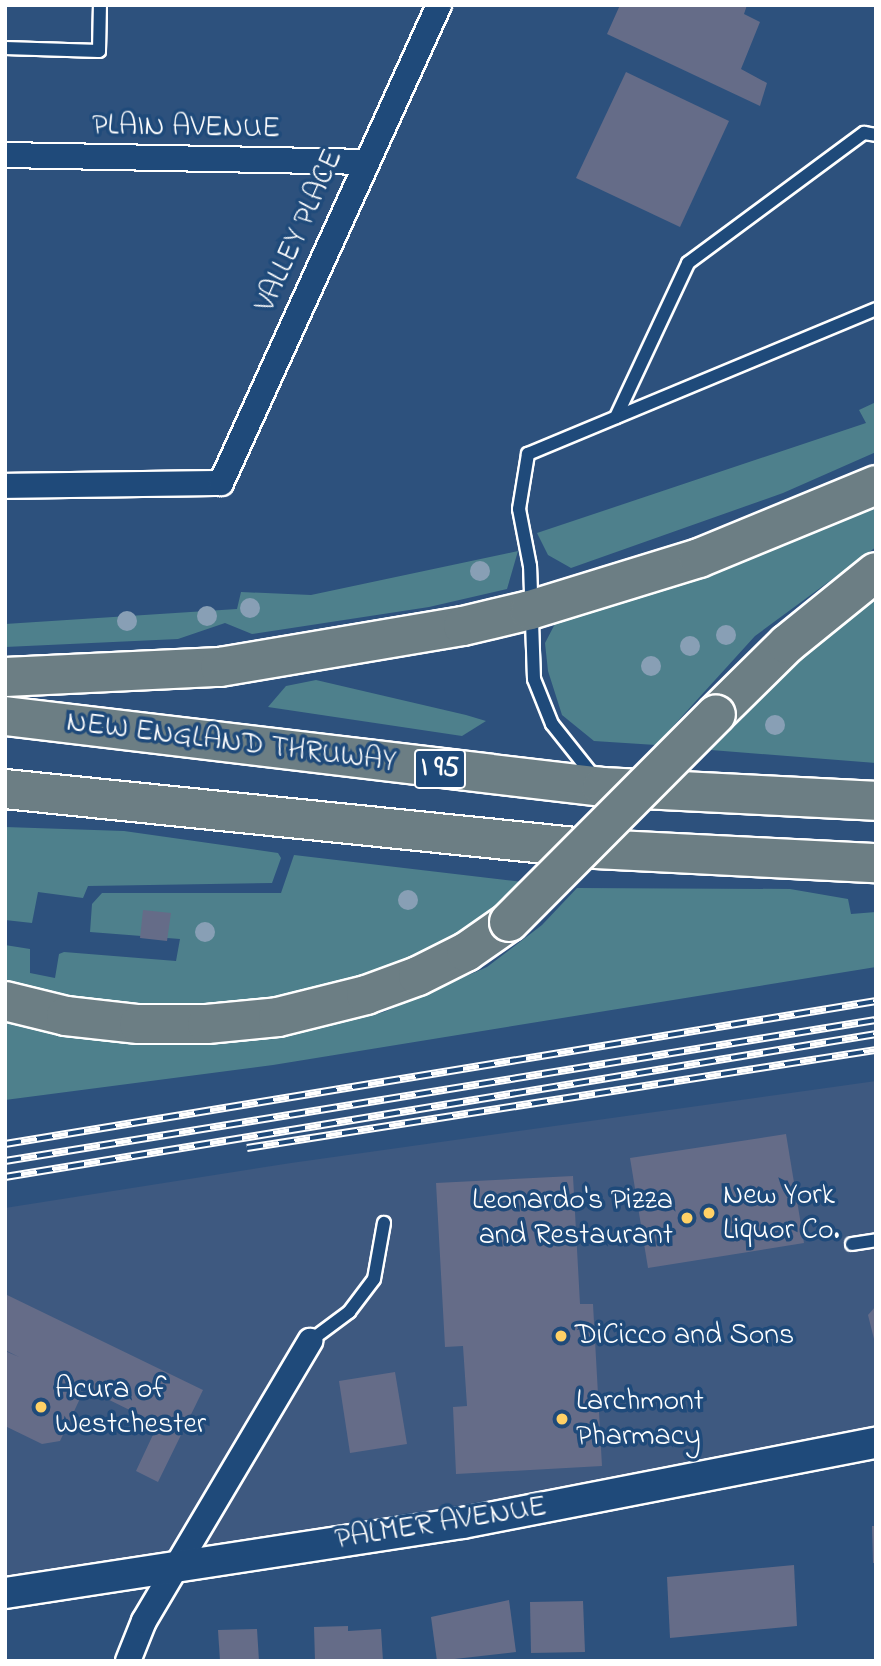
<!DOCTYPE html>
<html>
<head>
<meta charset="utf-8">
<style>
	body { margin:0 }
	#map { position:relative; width:881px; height:1666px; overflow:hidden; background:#2d517d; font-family:"Indie Flower",sans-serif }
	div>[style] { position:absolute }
	.built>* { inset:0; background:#3e5980 }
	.green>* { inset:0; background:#4e808c }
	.building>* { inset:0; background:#656c88 }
	.roads { filter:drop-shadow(2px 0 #fff) drop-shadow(-2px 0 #fff) drop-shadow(0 2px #fff) drop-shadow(0 -2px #fff) }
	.service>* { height:12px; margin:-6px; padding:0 6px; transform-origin:6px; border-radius:6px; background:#1f4a7a }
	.minor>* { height:24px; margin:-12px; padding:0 12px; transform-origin:12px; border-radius:12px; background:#1f4a7a }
	.tertiary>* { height:30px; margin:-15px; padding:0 15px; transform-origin:15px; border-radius:15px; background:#1f4a7a }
	.motorway>* { height:38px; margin:-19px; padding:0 19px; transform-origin:19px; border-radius:19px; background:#6c7e84 }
	.rail>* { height:8px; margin-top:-4px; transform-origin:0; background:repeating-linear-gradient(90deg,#1f4a7a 0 16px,#fff 0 32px); box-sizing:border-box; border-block:2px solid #fff }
	.bridges { filter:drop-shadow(2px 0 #fff) drop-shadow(-2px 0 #fff) drop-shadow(0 2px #fff) drop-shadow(0 -2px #fff) }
	.motorway-bridge>* { height:38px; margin:-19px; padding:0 19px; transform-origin:19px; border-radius:19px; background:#6c7e84 }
	.trees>* { width:20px; height:20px; margin:-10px; border-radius:50%; background:#889fb5 }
	.dots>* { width:19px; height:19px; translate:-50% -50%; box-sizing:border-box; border:4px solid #1f4a7a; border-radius:50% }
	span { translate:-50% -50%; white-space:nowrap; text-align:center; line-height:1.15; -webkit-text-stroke:7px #1f4a7a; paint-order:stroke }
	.shield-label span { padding:2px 5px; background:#1f4a7a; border:2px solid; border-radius:5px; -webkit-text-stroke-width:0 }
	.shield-label { font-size:28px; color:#fff; font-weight:700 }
	.street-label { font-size:30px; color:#fff }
	.poi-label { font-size:30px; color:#fff }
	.left { translate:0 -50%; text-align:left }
	.right { translate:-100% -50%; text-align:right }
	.frame { position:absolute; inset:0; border:7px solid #fff; pointer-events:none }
</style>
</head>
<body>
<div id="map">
	<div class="built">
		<div style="clip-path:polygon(876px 1081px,876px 1451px,5px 1604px,5px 1208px,291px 1163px)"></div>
	</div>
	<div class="green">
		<div style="clip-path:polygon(876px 402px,876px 452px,783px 493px,571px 568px,548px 555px,537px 533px,866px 423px,859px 410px)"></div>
		<div style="clip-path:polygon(876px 501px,876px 547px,755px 636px,656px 745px,594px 741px,562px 715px,548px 671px,545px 643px,557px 620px)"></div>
		<div style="clip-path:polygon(518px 551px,507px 589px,429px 607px,252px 634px,225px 623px,178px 639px,5px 647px,5px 624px,237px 609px,241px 592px,311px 595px)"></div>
		<div style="clip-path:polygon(876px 595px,876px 763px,711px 750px,839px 622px)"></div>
		<div style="clip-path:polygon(316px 680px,466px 715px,486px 721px,462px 736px,268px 707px,286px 686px)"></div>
		<div style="clip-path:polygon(5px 827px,124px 831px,278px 853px,281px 858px,272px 883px,88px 886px,83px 898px,38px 892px,32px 923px,5px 920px)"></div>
		<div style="clip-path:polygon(294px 855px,523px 882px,497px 908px,468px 929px,390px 968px,281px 998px,174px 1006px,49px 995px,5px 983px,5px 945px,30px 949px,30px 973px,55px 978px,59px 954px,64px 952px,176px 961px,180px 939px,90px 932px,92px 904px,102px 893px,281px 893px)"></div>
		<div style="clip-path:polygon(577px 888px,790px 889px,848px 899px,851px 914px,876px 912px,876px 967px,273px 1065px,5px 1100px,5px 1015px,84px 1036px,190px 1044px,287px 1036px,384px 1012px,487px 967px,542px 925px)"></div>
	</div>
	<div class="building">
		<div style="clip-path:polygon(620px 5px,747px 5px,744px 14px,760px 22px,741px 69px,767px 83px,760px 106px,607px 34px)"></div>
		<div style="clip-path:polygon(626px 72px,729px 121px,680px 227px,576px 178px)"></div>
		<div style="clip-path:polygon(143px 910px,171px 913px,167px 941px,140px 938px)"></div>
		<div style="clip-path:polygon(786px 1134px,804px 1243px,648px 1268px,630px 1158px)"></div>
		<div style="clip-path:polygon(573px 1176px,580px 1304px,593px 1304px,602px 1466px,456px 1474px,453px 1407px,467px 1406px,463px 1346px,445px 1347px,436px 1183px)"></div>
		<div style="clip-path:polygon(5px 1294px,203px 1390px,158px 1482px,136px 1471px,158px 1424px,85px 1388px,60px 1441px,42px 1444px,5px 1426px,5px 1351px,19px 1357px,5px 1350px)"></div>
		<div style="clip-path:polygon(876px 1306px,876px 1343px,875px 1343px,868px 1315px)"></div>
		<div style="clip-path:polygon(395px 1372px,407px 1444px,350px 1453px,339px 1381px)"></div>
		<div style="clip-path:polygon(872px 1526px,876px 1526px,876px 1563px,873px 1563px)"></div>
		<div style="clip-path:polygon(794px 1565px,797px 1626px,670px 1638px,667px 1577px)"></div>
		<div style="clip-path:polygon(509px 1600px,516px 1652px,437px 1661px,431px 1617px)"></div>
		<div style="clip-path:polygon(583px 1601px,585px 1652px,531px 1653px,530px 1602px)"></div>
		<div style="clip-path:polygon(348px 1626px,348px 1631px,381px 1629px,383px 1661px,315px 1661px,314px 1627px)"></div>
		<div style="clip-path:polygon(257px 1629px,259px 1661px,220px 1661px,218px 1630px)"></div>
	</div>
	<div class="roads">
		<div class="service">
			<div style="left:5px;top:48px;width:94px;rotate:1.8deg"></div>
			<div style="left:99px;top:51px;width:46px;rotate:-88.8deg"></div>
			<div style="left:616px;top:417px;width:170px;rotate:-64.9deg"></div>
			<div style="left:688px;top:263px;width:219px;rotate:-36.5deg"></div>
			<div style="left:864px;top:133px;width:12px;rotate:9deg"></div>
			<div style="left:595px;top:778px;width:69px;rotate:-128.5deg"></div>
			<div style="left:552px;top:724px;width:48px;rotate:-111.8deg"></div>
			<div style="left:534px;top:679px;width:113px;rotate:-92deg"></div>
			<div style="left:530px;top:566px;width:58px;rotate:-100.9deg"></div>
			<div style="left:519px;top:509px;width:56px;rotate:-80.7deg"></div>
			<div style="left:528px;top:454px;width:377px;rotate:-22.6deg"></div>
			<div style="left:852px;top:1244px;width:24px;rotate:-9deg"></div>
			<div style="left:310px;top:1341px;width:49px;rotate:-36.6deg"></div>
			<div style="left:349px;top:1312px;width:41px;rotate:-52.9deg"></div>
			<div style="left:374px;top:1279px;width:57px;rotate:-79.9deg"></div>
		</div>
		<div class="minor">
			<div style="left:5px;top:155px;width:359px;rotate:1.1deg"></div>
			<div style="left:5px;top:486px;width:216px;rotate:-0.8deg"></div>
			<div style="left:221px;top:483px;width:525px;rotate:-65.48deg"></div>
			<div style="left:128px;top:1661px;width:43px;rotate:-68.2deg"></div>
			<div style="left:144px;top:1621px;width:326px;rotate:-59.3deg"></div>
		</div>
		<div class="tertiary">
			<div style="left:5px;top:1593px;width:463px;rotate:-8.7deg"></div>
			<div style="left:463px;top:1523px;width:421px;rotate:-11deg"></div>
		</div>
		<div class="motorway">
			<div style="left:5px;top:677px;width:215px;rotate:-2.7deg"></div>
			<div style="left:220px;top:667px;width:246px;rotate:-9.6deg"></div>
			<div style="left:463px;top:626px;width:69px;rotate:-13.4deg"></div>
			<div style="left:530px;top:610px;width:177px;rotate:-17.1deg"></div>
			<div style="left:699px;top:558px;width:191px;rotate:-22.4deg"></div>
			<div style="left:716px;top:714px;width:100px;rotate:-44.6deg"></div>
			<div style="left:787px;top:644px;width:114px;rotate:-39deg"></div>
			<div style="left:5px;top:716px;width:601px;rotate:6.78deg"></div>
			<div style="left:602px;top:787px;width:274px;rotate:2.9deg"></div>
			<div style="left:5px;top:789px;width:593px;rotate:5.81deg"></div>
			<div style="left:595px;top:849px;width:281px;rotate:2.9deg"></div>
			<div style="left:5px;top:1001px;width:63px;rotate:13.8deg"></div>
			<div style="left:66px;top:1016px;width:73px;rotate:6.3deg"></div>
			<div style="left:139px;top:1024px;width:68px"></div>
			<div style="left:207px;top:1024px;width:71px;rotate:-5.6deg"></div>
			<div style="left:278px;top:1017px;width:91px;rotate:-14deg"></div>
			<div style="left:366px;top:995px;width:55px;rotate:-20.1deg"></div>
			<div style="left:418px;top:976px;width:54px;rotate:-26.6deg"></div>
			<div style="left:466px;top:952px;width:52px;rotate:-34.9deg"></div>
		</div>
	</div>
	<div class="rail">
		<div style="left:5px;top:1144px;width:883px;rotate:-9.32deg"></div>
		<div style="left:247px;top:1148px;width:637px;rotate:-8.86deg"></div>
		<div style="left:5px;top:1161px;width:882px;rotate:-9.2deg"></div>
		<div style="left:5px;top:1177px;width:883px;rotate:-9.32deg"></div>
	</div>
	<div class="bridges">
		<div class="motorway-bridge">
			<div style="left:509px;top:922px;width:293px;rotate:-45.1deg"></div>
		</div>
	</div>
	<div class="trees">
		<div style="left:480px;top:571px"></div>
		<div style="left:250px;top:608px"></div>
		<div style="left:207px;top:616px"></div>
		<div style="left:127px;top:621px"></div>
		<div style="left:726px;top:635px"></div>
		<div style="left:690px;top:646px"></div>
		<div style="left:651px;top:666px"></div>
		<div style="left:775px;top:725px"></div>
		<div style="left:408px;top:900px"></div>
		<div style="left:205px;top:932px"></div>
	</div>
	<div class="dots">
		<div style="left:709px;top:1213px;background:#ffd166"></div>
		<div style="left:687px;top:1218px;background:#ffd166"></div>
		<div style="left:561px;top:1336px;background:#ffd166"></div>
		<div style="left:41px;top:1407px;background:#ffd166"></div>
		<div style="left:562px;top:1419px;background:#ffd166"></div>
	</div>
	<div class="shield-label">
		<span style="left:440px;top:769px">I 95</span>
	</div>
	<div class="street-label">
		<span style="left:186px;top:128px;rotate:1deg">PLAIN AVENUE</span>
		<span style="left:300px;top:231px;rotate:-66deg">VALLEY PLACE</span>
		<span style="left:231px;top:743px;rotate:7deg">NEW ENGLAND THRUWAY</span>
		<span style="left:441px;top:1524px;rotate:-9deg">PALMER AVENUE</span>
	</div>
	<div class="poi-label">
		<span class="left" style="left:723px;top:1213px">New York<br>Liquor Co.</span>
		<span class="right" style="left:673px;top:1218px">Leonardo's Pizza<br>and Restaurant</span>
		<span class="left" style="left:575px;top:1336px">DiCicco and Sons</span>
		<span class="left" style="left:55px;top:1407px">Acura of<br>Westchester</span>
		<span class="left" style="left:576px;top:1419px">Larchmont<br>Pharmacy</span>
	</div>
	<div class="frame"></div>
</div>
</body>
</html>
